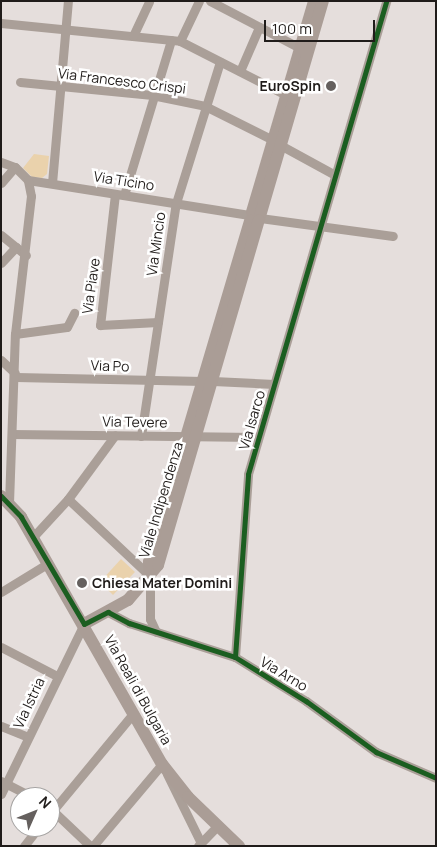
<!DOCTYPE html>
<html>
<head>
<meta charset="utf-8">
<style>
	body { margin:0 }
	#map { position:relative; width:437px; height:847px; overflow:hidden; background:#e5dedc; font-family:Manrope,sans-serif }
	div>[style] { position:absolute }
	.green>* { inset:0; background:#ead2ac }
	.street>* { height:9px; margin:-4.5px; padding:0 4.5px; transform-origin:4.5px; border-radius:4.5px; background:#aa9f98 }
	.secondary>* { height:12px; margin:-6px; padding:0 6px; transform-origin:6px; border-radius:6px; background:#aa9d96 }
	.cycleway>* { height:5px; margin:-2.5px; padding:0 2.5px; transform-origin:2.5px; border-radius:2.5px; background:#1b5e20 }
	.dots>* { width:14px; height:14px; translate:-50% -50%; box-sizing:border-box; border:2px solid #fff; border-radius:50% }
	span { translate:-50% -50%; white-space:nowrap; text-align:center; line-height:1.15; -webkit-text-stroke:5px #fff; paint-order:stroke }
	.street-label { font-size:14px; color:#201c1a }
	.poi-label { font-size:14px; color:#201c1a; font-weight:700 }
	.right { translate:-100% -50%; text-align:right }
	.left { translate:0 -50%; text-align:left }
	.frame { position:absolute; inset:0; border:2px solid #201c1a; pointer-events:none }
	.north { position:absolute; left:10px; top:787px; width:50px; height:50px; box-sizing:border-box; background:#fff; border:1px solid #a6a4a3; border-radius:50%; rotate:46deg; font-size:14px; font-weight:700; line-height:20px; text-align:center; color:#201c1a }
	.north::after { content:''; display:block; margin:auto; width:18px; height:22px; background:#65605e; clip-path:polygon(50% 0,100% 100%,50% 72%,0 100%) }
	.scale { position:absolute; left:264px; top:20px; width:111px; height:22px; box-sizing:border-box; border:2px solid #201c1a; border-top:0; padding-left:6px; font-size:15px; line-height:18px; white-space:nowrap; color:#201c1a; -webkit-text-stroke:4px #fff; paint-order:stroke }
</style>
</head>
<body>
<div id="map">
	<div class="green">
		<div style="clip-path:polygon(34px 154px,49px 156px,47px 174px,42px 178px,32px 177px,23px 168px)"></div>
		<div style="clip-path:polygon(121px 559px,135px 572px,113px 595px,100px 582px)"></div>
	</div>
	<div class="street">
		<div style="left:210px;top:1px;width:102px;rotate:27.6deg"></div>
		<div style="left:1px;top:23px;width:180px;rotate:5.7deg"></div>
		<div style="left:180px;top:41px;width:119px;rotate:27deg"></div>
		<div style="left:133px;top:36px;width:38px;rotate:-65deg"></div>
		<div style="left:180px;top:41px;width:44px;rotate:-64.6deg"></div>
		<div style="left:240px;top:71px;width:48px;rotate:-66.6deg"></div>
		<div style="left:20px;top:82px;width:133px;rotate:5.6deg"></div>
		<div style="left:152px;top:95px;width:54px;rotate:11.7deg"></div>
		<div style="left:205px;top:106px;width:76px;rotate:26.6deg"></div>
		<div style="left:282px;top:146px;width:60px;rotate:28.7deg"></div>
		<div style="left:1px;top:162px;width:15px;rotate:20deg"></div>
		<div style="left:15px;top:167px;width:18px;rotate:45deg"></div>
		<div style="left:28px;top:180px;width:224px;rotate:9deg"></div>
		<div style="left:1px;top:183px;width:21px;rotate:-49deg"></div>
		<div style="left:52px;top:183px;width:183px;rotate:-85deg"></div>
		<div style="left:115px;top:194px;width:132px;rotate:96.5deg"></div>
		<div style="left:100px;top:325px;width:58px;rotate:-3deg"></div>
		<div style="left:124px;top:195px;width:162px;rotate:-73.1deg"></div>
		<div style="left:260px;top:218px;width:134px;rotate:7.7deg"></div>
		<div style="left:1px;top:235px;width:32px;rotate:39deg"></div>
		<div style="left:1px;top:263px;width:22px;rotate:-47deg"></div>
		<div style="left:15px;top:334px;width:52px;rotate:-7.7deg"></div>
		<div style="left:67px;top:327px;width:16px;rotate:-63deg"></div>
		<div style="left:1px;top:360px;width:19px;rotate:43deg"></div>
		<div style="left:16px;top:377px;width:187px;rotate:1.2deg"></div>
		<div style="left:213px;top:381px;width:61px;rotate:2.8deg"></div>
		<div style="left:12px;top:434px;width:246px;rotate:0.7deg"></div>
		<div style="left:141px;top:436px;width:236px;rotate:-81.5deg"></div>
		<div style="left:176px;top:203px;width:148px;rotate:-72.7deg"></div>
		<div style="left:68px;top:499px;width:112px;rotate:43.2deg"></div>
		<div style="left:150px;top:576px;width:43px;rotate:90deg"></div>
		<div style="left:150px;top:619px;width:14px;rotate:65deg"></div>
		<div style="left:9px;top:503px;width:169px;rotate:-88deg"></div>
		<div style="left:15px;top:334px;width:139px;rotate:-83.4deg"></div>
		<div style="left:31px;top:196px;width:16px;rotate:-101deg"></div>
		<div style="left:33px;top:537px;width:52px;rotate:-47.4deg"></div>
		<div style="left:68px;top:499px;width:79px;rotate:-53.7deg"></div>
		<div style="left:1px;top:592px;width:54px;rotate:-31.3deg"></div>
		<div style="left:108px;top:612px;width:24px;rotate:28deg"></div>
		<div style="left:129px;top:623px;width:111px;rotate:17.8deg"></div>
		<div style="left:235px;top:657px;width:84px;rotate:31.8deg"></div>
		<div style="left:306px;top:701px;width:87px;rotate:36.1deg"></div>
		<div style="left:376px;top:752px;width:65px;rotate:23.4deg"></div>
		<div style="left:1px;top:647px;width:63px;rotate:27.4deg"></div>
		<div style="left:235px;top:657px;width:183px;rotate:-85.9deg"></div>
		<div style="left:248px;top:474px;width:493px;rotate:-73.7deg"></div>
		<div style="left:1px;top:726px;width:29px;rotate:22deg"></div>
		<div style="left:167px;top:774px;width:77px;rotate:63.8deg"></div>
		<div style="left:1px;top:781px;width:35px;rotate:27deg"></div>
		<div style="left:1px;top:794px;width:189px;rotate:-64deg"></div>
		<div style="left:50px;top:808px;width:55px;rotate:43.5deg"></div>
		<div style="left:50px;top:814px;width:129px;rotate:-50.4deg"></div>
		<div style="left:24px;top:846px;width:24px;rotate:-52deg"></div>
		<div style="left:93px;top:846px;width:107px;rotate:-49.9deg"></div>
		<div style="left:198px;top:846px;width:29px;rotate:-46deg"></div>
	</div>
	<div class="secondary">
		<div style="left:252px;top:212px;width:220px;rotate:-73.6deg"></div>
		<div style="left:260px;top:216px;width:224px;rotate:-73.7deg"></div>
		<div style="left:1px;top:496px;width:29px;rotate:46deg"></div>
		<div style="left:21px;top:517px;width:284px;rotate:60.3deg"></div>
		<div style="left:162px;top:764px;width:42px;rotate:51.8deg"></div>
		<div style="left:188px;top:797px;width:71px;rotate:43.9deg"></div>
		<div style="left:150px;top:576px;width:14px;rotate:-94deg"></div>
		<div style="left:149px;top:562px;width:356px;rotate:-73.5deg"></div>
		<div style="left:84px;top:624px;width:50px;rotate:-28.6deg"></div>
		<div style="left:128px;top:600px;width:46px;rotate:-49.4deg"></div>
		<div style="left:158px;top:565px;width:359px;rotate:-73.7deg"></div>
	</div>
	<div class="cycleway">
		<div style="left:1px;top:496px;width:29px;rotate:46deg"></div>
		<div style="left:21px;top:517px;width:124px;rotate:59.5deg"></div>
		<div style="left:84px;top:624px;width:27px;rotate:-27deg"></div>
		<div style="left:108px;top:612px;width:24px;rotate:28deg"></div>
		<div style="left:129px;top:623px;width:111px;rotate:17.8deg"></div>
		<div style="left:235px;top:657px;width:84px;rotate:31.8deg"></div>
		<div style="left:306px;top:701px;width:87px;rotate:36.1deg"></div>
		<div style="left:376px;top:752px;width:65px;rotate:23.4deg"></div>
		<div style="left:235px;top:657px;width:183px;rotate:-85.9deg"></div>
		<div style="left:248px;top:474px;width:493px;rotate:-73.7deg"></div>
	</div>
	<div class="dots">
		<div style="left:331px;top:86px;background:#65605e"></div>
		<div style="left:82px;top:583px;background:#65605e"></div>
	</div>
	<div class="street-label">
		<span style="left:122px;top:81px;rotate:7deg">Via Francesco Crispi</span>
		<span style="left:124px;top:181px;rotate:9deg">Via Ticino</span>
		<span style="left:156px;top:244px;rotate:-82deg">Via Mincio</span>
		<span style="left:91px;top:286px;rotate:-82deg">Via Piave</span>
		<span style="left:110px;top:366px;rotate:2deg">Via Po</span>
		<span style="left:252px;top:420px;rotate:-74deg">Via Isarco</span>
		<span style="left:135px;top:422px;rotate:1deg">Via Tevere</span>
		<span style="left:161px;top:500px;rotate:-73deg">Viale Indipendenza</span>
		<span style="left:284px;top:674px;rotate:31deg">Via Arno</span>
		<span style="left:138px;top:690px;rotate:61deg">Via Reali di Bulgaria</span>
		<span style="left:29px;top:703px;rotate:-65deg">Via Istria</span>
	</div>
	<div class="poi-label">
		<span class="right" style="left:321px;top:86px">EuroSpin</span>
		<span class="left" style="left:92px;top:583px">Chiesa Mater Domini</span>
	</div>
	<div class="frame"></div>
	<div class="north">N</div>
	<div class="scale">100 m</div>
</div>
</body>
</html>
